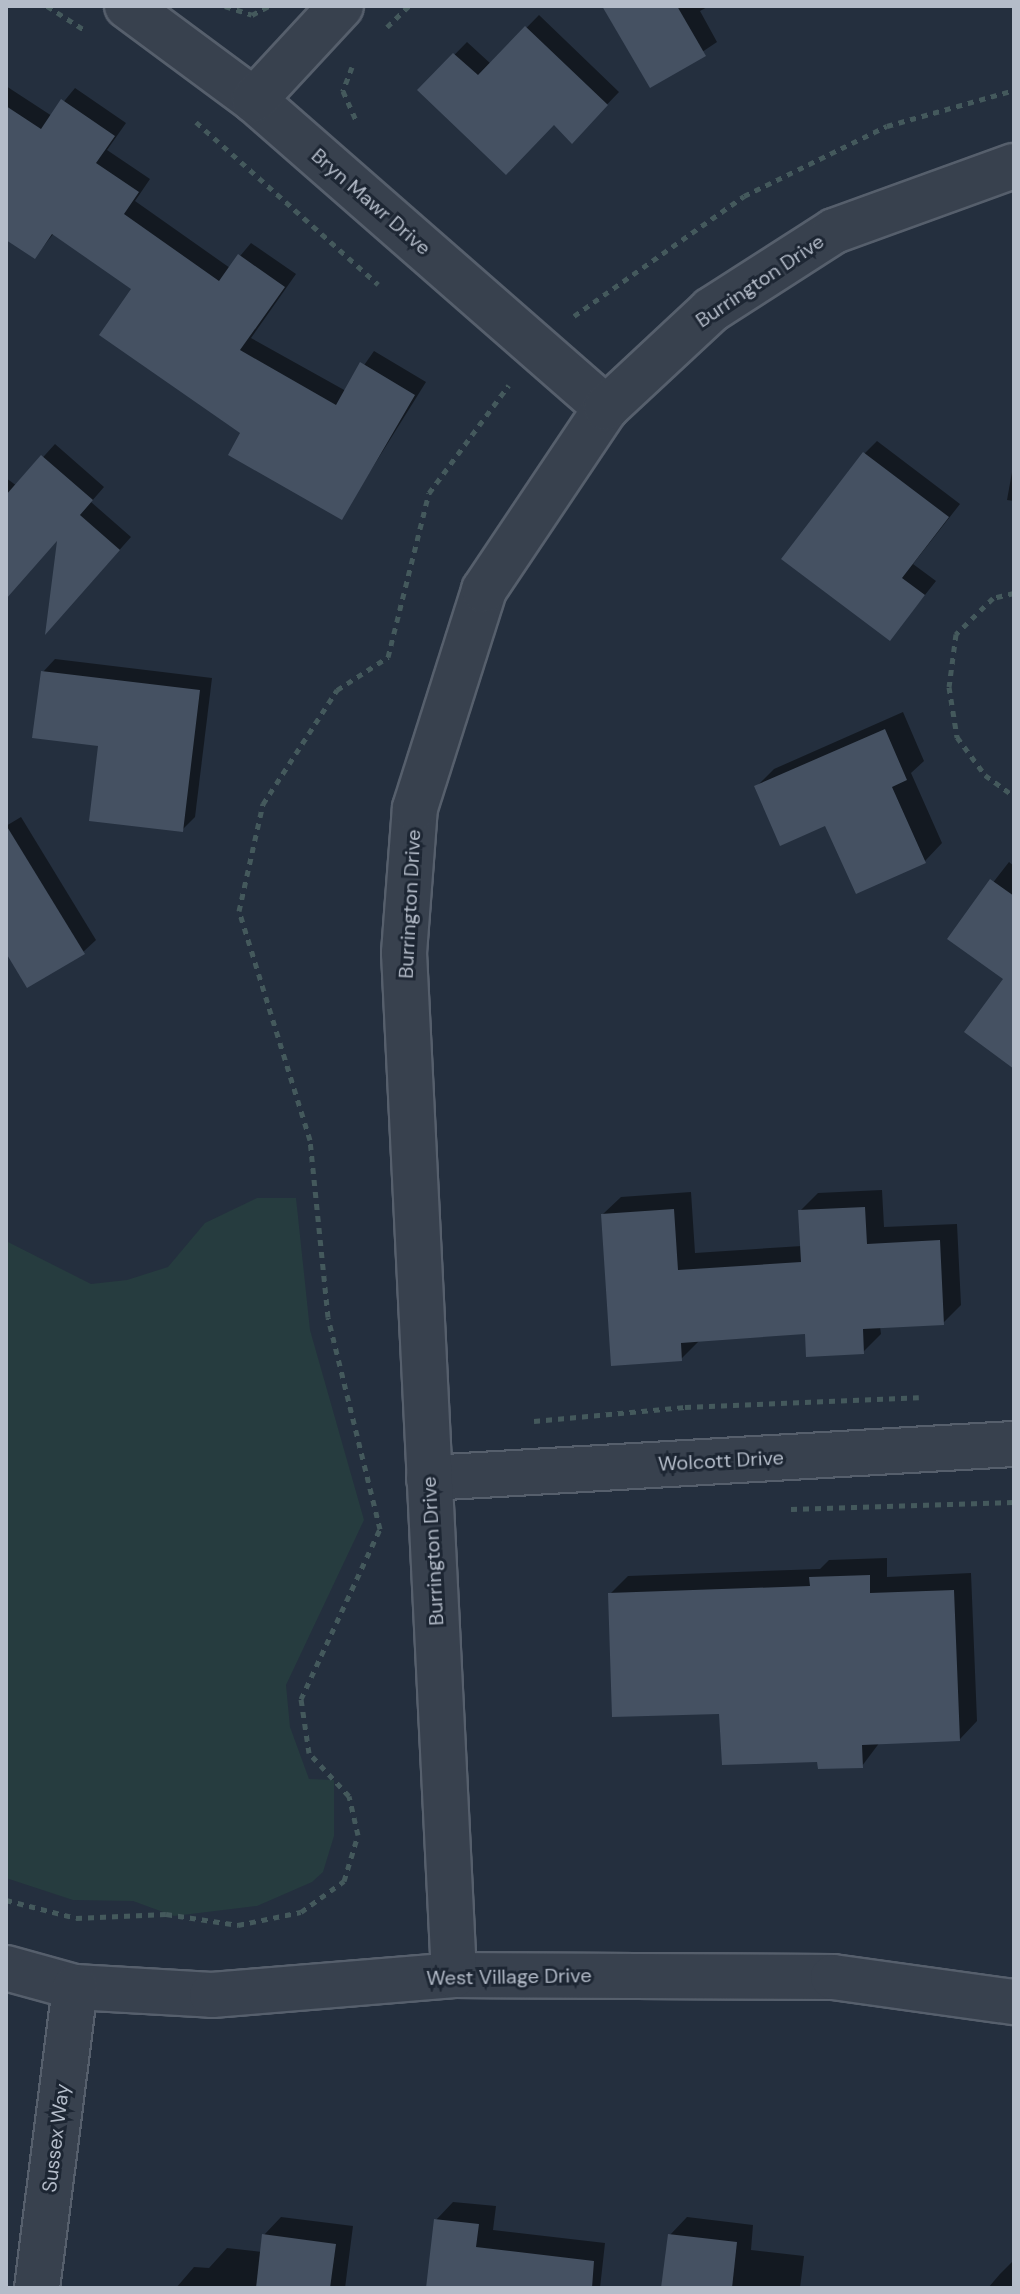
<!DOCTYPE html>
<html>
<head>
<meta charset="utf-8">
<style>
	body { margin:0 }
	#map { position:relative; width:1020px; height:2294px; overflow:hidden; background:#242f3e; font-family:"DM Sans",sans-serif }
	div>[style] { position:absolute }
	.green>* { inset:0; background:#263c3f }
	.shadow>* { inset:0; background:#0007 }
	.building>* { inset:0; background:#455162 }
	.path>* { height:5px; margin-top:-2.5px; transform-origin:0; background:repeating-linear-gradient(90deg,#44595c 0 6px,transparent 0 12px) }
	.roads { filter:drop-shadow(2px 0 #565f6c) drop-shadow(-2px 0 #565f6c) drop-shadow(0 2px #565f6c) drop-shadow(0 -2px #565f6c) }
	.minor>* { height:44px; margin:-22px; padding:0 22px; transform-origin:22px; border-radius:22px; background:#38414e }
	span { translate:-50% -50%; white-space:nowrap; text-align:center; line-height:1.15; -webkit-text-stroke:6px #1d2633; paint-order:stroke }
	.street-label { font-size:20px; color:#b4bcc9 }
	.frame { position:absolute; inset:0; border:8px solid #b4bcc9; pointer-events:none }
</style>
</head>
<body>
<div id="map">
	<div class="green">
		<div style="clip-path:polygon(257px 1198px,296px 1198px,310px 1330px,364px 1520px,286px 1685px,290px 1727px,309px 1779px,334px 1780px,334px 1836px,323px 1872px,312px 1882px,257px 1906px,174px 1916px,133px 1901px,73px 1900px,6px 1878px,6px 1241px,91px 1284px,127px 1280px,168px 1267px,205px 1223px)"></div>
	</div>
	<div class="shadow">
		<div style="clip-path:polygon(604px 6px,709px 6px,700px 11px,717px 42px,651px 86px)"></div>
		<div style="clip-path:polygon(539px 15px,619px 92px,572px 141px,554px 123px,420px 90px,467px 42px,491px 64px)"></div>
		<div style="clip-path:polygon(6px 86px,52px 116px,75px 88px,126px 123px,107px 150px,150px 179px,135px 201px,230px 268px,251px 243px,296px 274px,251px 338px,346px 391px,374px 351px,426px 382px,341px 518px,243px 433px,134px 288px,54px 233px,35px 257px,6px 237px)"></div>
		<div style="clip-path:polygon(877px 441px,960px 504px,913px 564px,936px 581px,890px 639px,865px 453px)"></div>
		<div style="clip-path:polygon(55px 444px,104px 487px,91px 502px,131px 537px,57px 620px,60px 537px,6px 597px,6px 478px,17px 486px)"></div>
		<div style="clip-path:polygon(1014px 461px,1014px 501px,1007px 500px)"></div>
		<div style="clip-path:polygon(55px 659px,212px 678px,195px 817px,182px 830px,100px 744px,43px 672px)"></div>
		<div style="clip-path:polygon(903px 712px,924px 761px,911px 773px,942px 843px,925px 861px,826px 823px,756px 787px,774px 769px)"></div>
		<div style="clip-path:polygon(21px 817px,96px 940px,83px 952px,6px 951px,6px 826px)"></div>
		<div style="clip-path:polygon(1009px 862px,1014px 866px,1014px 1067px,1006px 979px,950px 938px)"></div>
		<div style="clip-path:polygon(882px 1190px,884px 1227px,957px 1224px,961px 1305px,943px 1323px,880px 1326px,881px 1334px,863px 1352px,806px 1332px,699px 1341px,681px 1359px,603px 1214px,621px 1197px,691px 1192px,695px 1253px,802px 1246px,800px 1211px,818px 1193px)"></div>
		<div style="clip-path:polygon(887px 1558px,887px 1577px,971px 1573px,977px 1721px,960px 1739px,880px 1742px,862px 1766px,819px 1760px,721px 1712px,610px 1594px,628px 1576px,820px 1569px,829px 1560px)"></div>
		<div style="clip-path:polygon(453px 2202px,496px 2206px,493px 2230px,605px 2243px,600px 2288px,428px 2288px,436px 2220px)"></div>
		<div style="clip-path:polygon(281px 2217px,353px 2226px,345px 2288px,176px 2288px,194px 2267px,209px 2268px,227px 2248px,262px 2252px,264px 2235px)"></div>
		<div style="clip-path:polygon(687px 2217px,753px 2225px,751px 2250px,804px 2256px,800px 2288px,663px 2288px,670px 2235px)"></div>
		<div style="clip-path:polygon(1014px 2260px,1014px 2288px,988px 2288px,1000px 2274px)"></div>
	</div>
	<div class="building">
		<div style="clip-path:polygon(602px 6px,677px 6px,706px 56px,650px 88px)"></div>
		<div style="clip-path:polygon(525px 26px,608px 105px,572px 144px,554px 125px,506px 175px,417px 90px,453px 53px,478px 75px)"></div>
		<div style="clip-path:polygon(61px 99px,115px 136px,96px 163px,139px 192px,124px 214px,219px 281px,238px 254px,285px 287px,240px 350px,336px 405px,360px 362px,415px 395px,342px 520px,228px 455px,240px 433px,99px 335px,131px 289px,52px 234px,35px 259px,6px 240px,6px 106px,41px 129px)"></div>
		<div style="clip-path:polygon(863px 452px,949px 517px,902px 578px,925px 595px,890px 641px,781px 559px)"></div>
		<div style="clip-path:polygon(41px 455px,93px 500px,80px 515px,120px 550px,45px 635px,57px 541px,6px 599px,6px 495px)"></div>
		<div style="clip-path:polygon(41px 671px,200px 690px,183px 832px,89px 821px,98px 746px,32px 738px)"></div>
		<div style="clip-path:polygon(885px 729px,907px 780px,892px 787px,926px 863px,856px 894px,825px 826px,780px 846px,754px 786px)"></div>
		<div style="clip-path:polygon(6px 825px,85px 954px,27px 988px,6px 953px)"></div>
		<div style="clip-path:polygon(990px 879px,1014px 896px,1014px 1069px,964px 1032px,1003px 979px,947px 939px)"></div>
		<div style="clip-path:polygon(865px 1207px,867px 1244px,940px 1240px,944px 1325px,863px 1329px,864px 1354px,806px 1357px,805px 1334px,681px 1343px,682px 1361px,611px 1366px,601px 1214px,674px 1209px,678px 1270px,801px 1262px,798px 1210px)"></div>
		<div style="clip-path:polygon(870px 1575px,870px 1593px,954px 1590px,960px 1741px,862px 1745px,863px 1768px,818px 1769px,817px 1762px,722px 1765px,719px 1714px,612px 1717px,608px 1593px,810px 1586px,809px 1577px)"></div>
		<div style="clip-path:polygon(434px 2219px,479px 2224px,476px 2247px,594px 2261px,592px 2288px,426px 2288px)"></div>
		<div style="clip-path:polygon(262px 2234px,336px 2244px,330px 2288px,256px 2288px)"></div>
		<div style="clip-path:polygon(668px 2234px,737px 2242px,732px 2288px,661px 2288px)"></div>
	</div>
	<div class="path">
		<div style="left:47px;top:6px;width:43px;rotate:32.6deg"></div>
		<div style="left:225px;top:6px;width:28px;rotate:18deg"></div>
		<div style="left:252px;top:15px;width:19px;rotate:-28deg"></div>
		<div style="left:387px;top:27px;width:30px;rotate:-44deg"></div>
		<div style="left:352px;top:67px;width:26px;rotate:111deg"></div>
		<div style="left:343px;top:91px;width:32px;rotate:66deg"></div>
		<div style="left:196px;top:122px;width:244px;rotate:41.7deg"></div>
		<div style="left:574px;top:316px;width:208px;rotate:-35.2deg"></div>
		<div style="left:744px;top:196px;width:159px;rotate:-26.1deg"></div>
		<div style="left:887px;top:126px;width:132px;rotate:-15.8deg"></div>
		<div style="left:1014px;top:593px;width:22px;rotate:167deg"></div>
		<div style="left:993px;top:598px;width:52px;rotate:135.8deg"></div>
		<div style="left:956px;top:634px;width:53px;rotate:97.5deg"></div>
		<div style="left:949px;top:687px;width:51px;rotate:80.9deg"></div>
		<div style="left:957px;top:737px;width:47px;rotate:53.6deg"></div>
		<div style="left:985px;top:775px;width:36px;rotate:36deg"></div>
		<div style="left:534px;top:1421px;width:152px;rotate:-5.3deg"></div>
		<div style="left:685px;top:1407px;width:234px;rotate:-2.4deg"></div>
		<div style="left:791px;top:1509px;width:223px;rotate:-1.8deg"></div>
		<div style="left:6px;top:1900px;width:72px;rotate:14.4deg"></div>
		<div style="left:76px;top:1918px;width:90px;rotate:-2.5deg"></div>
		<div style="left:166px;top:1914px;width:73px;rotate:8.7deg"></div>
		<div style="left:238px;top:1925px;width:64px;rotate:-11.7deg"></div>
		<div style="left:301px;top:1912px;width:53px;rotate:-35.8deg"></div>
		<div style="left:344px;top:1881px;width:48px;rotate:-73.1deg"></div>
		<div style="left:358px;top:1835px;width:40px;rotate:-103deg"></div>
		<div style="left:349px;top:1796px;width:59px;rotate:-132.9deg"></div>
		<div style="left:309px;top:1753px;width:55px;rotate:-98.4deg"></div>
		<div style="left:301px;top:1699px;width:187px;rotate:-65.1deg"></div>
		<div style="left:380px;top:1529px;width:218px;rotate:-103.8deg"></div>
		<div style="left:328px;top:1317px;width:178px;rotate:-95.8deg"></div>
		<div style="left:310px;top:1140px;width:240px;rotate:-107.2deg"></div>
		<div style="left:239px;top:911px;width:110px;rotate:-77.4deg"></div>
		<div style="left:263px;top:804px;width:136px;rotate:-57deg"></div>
		<div style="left:337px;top:690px;width:61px;rotate:-32.9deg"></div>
		<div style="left:388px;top:657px;width:169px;rotate:-76deg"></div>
		<div style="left:429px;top:493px;width:134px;rotate:-53.5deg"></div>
	</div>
	<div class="roads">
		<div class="minor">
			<div style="left:127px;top:6px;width:158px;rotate:36.5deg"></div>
			<div style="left:254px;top:100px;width:468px;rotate:41.2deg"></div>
			<div style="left:254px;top:100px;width:128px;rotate:-47.2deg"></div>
			<div style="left:429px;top:1478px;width:586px;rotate:-3.33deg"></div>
			<div style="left:6px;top:1968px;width:72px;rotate:15.4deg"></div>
			<div style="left:75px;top:1987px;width:137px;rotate:3.3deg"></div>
			<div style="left:212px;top:1995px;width:243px;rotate:-4.7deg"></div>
			<div style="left:454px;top:1975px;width:379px;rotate:0.3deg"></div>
			<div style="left:833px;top:1977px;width:183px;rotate:7.9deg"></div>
			<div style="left:454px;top:1975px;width:1023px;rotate:-92.8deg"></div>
			<div style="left:404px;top:953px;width:145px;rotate:-85.7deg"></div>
			<div style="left:415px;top:808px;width:229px;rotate:-72.4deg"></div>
			<div style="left:484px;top:590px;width:219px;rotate:-56.2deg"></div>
			<div style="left:606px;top:408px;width:144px;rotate:-43deg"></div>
			<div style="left:711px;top:310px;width:146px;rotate:-32.7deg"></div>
			<div style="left:834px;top:231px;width:191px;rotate:-19.9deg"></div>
			<div style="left:37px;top:2288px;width:303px;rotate:-82.8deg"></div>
		</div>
	</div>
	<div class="street-label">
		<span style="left:371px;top:202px;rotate:41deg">Bryn Mawr Drive</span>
		<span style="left:760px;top:281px;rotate:-34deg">Burrington Drive</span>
		<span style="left:410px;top:904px;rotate:-87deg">Burrington Drive</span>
		<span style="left:721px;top:1461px;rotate:-3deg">Wolcott Drive</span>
		<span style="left:433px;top:1551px;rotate:-93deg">Burrington Drive</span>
		<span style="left:509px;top:1977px;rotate:-1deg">West Village Drive</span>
		<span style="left:56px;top:2138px;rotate:-83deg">Sussex Way</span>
	</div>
	<div class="frame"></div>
</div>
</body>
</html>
